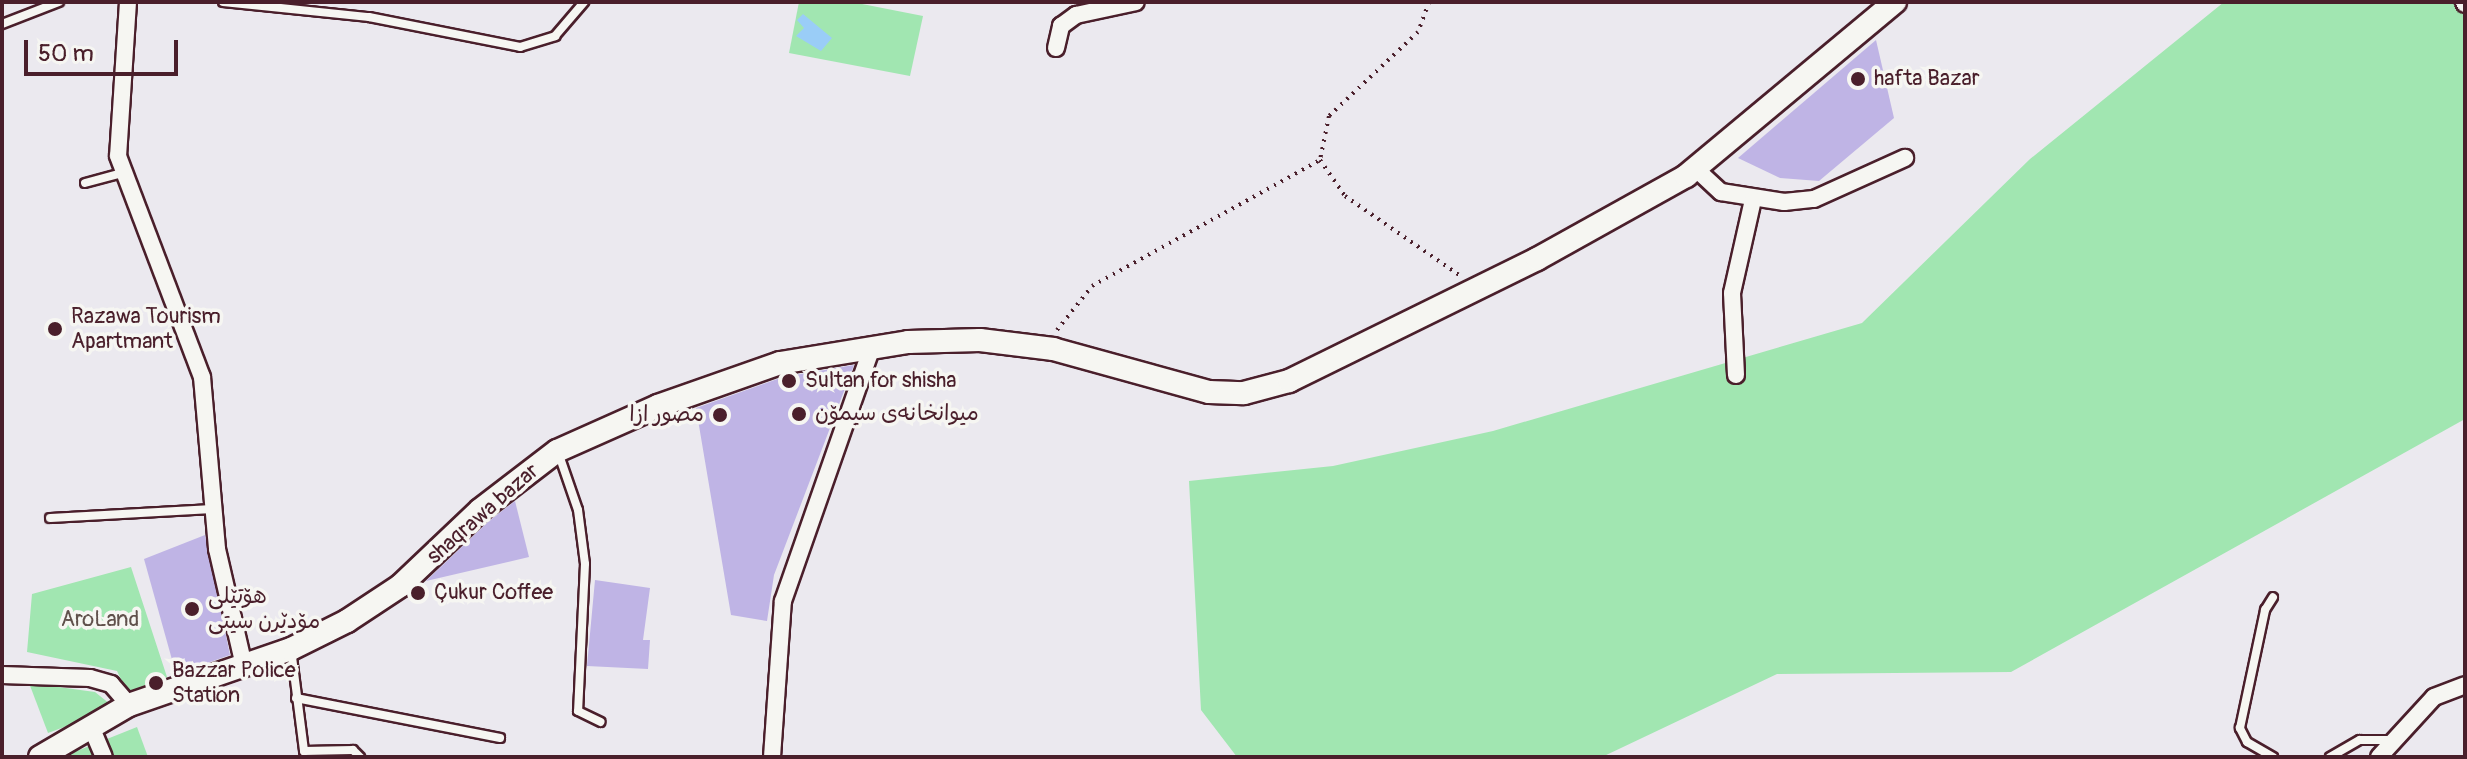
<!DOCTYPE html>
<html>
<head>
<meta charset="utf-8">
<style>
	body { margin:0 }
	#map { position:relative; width:2467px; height:759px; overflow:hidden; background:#ebe9ef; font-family:Pangolin,"Playpen Sans Arabic",sans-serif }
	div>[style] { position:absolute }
	.green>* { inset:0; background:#a1e6b1 }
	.water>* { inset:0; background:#9acdf7 }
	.building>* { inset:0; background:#bfb4e5 }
	.path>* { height:4px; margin-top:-2px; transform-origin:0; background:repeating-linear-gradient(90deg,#4a1f2b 0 2px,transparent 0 8px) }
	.roads { filter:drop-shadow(2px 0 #4a1f2b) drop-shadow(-2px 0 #4a1f2b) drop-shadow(0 2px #4a1f2b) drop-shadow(0 -2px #4a1f2b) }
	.lane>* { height:8px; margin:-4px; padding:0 4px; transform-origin:4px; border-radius:4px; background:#f6f6f2 }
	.street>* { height:16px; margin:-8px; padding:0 8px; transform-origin:8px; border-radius:8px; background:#f6f6f2 }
	.secondary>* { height:22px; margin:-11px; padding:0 11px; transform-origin:11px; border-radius:11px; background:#f6f6f2 }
	.dots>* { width:22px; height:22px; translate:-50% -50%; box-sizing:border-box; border:4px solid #f6f6f2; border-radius:50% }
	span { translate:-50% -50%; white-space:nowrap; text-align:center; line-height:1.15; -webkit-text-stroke:7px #f6f6f2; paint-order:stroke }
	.poi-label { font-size:22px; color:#4a1f2b }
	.left { translate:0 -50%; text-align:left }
	.right { translate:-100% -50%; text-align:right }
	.street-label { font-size:22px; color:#4a1f2b }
	.park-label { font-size:22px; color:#60514c }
	.frame { position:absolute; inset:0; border:4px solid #4a1f2b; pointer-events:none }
	.scale { position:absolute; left:24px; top:40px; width:154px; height:36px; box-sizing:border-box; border:4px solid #4a1f2b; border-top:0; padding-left:10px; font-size:24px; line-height:28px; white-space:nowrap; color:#4a1f2b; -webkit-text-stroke:6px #f6f6f2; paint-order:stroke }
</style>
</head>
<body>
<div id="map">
	<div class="green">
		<div style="clip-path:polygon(799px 2px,852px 2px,923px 16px,910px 76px,789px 53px)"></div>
		<div style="clip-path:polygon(2224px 2px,2465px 2px,2465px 419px,2011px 672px,1777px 674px,1602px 757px,1237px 757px,1201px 710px,1189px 481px,1333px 466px,1493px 431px,1862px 323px,2030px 159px)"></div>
		<div style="clip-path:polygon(131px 567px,167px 677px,127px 692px,117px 671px,27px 652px,32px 594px)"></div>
		<div style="clip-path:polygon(29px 683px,95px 692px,115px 708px,48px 733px)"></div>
		<div style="clip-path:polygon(137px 727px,148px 757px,62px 757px)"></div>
	</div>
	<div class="water">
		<div style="clip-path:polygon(803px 14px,832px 38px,821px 51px,796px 36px,804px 28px,797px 20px)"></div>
	</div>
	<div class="building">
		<div style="clip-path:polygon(1876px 40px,1894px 118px,1819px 181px,1780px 178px,1738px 158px)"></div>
		<div style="clip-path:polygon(854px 365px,774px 575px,767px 621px,731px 615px,696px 408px,783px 377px)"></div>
		<div style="clip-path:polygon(515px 501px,529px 557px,426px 581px,489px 521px)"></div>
		<div style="clip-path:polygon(205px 535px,230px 655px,176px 674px,144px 559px)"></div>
		<div style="clip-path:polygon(595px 580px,650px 588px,643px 640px,650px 640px,648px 669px,587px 666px)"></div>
	</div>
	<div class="path">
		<div style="left:1429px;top:2px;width:32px;rotate:110deg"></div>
		<div style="left:1418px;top:32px;width:122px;rotate:136.7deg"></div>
		<div style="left:1329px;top:116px;width:45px;rotate:101.6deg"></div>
		<div style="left:1320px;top:160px;width:44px;rotate:55.2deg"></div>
		<div style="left:1345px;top:196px;width:139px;rotate:34.7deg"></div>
		<div style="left:1057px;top:330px;width:56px;rotate:-51.5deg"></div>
		<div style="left:1092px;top:286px;width:260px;rotate:-28.9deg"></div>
	</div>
	<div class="roads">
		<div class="lane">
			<div style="left:223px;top:2px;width:147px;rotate:5.9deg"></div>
			<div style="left:369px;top:17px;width:154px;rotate:11.2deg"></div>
			<div style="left:520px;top:47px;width:37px;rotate:-17deg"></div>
			<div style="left:555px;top:36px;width:45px;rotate:-49.5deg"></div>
			<div style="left:2px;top:24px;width:61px;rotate:-21.1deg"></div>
			<div style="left:85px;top:183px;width:38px;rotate:-15deg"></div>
			<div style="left:558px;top:452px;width:61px;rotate:71deg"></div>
			<div style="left:578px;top:510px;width:54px;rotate:82.6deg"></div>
			<div style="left:585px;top:564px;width:147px;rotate:92.7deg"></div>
			<div style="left:578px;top:711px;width:25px;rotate:26deg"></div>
			<div style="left:50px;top:518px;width:163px;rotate:-3.2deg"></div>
			<div style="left:291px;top:649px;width:103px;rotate:82.7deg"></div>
			<div style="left:304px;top:751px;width:49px;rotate:-1.2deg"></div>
			<div style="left:353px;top:750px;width:10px;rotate:45deg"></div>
			<div style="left:296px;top:698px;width:208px;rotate:11.1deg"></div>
			<div style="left:2273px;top:757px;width:30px;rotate:-150deg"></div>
			<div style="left:2247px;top:742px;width:16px;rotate:-117deg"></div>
			<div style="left:2240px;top:728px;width:121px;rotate:-78deg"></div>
			<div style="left:2265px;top:610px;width:15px;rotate:-58deg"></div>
			<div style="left:2330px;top:757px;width:34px;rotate:-30deg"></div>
			<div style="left:2360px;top:740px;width:34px"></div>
		</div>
		<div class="street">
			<div style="left:128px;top:2px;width:154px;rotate:93.7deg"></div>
			<div style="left:118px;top:156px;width:236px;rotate:69.2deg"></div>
			<div style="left:202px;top:377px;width:173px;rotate:85deg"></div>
			<div style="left:217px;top:549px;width:120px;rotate:77deg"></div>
			<div style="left:2464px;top:2px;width:2px;rotate:63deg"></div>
			<div style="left:1056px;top:48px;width:23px;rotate:-77deg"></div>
			<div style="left:1061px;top:26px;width:19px;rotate:-36deg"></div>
			<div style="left:1076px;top:15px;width:61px;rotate:-12.2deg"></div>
			<div style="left:1696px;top:169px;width:34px;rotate:43deg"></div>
			<div style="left:1721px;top:192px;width:64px;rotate:9deg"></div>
			<div style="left:1784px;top:202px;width:30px;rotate:-6deg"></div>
			<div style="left:1814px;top:199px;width:100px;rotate:-24.3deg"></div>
			<div style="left:1736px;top:375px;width:82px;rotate:-92.8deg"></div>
			<div style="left:1732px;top:293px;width:95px;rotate:-77.3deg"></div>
			<div style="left:2px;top:675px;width:88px;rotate:2deg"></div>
			<div style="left:90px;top:678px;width:22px;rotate:16deg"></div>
			<div style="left:111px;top:684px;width:28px;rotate:49deg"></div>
			<div style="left:92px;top:729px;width:30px;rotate:67deg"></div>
			<div style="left:772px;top:757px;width:156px;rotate:-86deg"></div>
			<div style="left:783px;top:601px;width:269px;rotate:-70.7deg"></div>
			<div style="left:2379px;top:757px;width:81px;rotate:-47.5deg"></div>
			<div style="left:2434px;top:697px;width:33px;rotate:-21deg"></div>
		</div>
		<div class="secondary">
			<div style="left:40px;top:757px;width:103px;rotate:-30.3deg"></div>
			<div style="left:129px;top:705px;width:171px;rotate:-19.1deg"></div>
			<div style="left:291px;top:649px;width:63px;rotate:-26.6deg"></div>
			<div style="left:347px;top:621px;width:64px;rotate:-33.4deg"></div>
			<div style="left:400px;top:586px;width:110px;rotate:-43.5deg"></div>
			<div style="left:480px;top:510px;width:97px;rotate:-37.5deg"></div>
			<div style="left:557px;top:451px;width:111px;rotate:-24deg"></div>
			<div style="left:658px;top:406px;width:129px;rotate:-19.4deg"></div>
			<div style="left:780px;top:363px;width:130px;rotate:-9.3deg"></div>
			<div style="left:908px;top:342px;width:72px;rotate:-1.6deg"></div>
			<div style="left:980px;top:340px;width:74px;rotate:7deg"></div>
			<div style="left:1053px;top:349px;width:162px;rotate:15.4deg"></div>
			<div style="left:1209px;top:392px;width:35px;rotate:2deg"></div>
			<div style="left:1244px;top:393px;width:47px;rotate:-14.9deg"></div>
			<div style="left:1289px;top:381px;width:276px;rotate:-26.2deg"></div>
			<div style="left:1537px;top:259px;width:171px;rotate:-29.1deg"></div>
			<div style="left:1686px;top:176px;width:272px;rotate:-39.8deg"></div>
		</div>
	</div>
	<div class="dots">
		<div style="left:1858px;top:79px;background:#4a1f2b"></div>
		<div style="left:55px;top:329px;background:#4a1f2b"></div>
		<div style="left:789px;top:381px;background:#4a1f2b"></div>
		<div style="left:799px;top:414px;background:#4a1f2b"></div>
		<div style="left:720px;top:415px;background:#4a1f2b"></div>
		<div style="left:418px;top:593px;background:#4a1f2b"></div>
		<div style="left:192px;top:609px;background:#4a1f2b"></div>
		<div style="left:156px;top:683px;background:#4a1f2b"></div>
	</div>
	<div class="poi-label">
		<span class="left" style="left:1874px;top:79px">hafta Bazar</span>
		<span class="left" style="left:71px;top:329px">Razawa Tourism<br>Apartmant</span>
		<span class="left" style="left:805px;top:381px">Sultan for shisha</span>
		<span class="left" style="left:815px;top:414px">میوانخانەی سیمۆن</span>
		<span class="right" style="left:704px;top:415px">مصور ازا</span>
		<span class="left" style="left:434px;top:593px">Çukur Coffee</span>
		<span class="left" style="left:208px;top:609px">هۆتێلی<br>مۆدێرن سیتی</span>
		<span class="left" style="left:172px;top:683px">Bazzar Police<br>Station</span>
	</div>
	<div class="street-label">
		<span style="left:483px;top:514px;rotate:-41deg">shaqrawa bazar</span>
	</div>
	<div class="park-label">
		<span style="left:100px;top:620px">AroLand</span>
	</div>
	<div class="frame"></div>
	<div class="scale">50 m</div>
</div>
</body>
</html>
